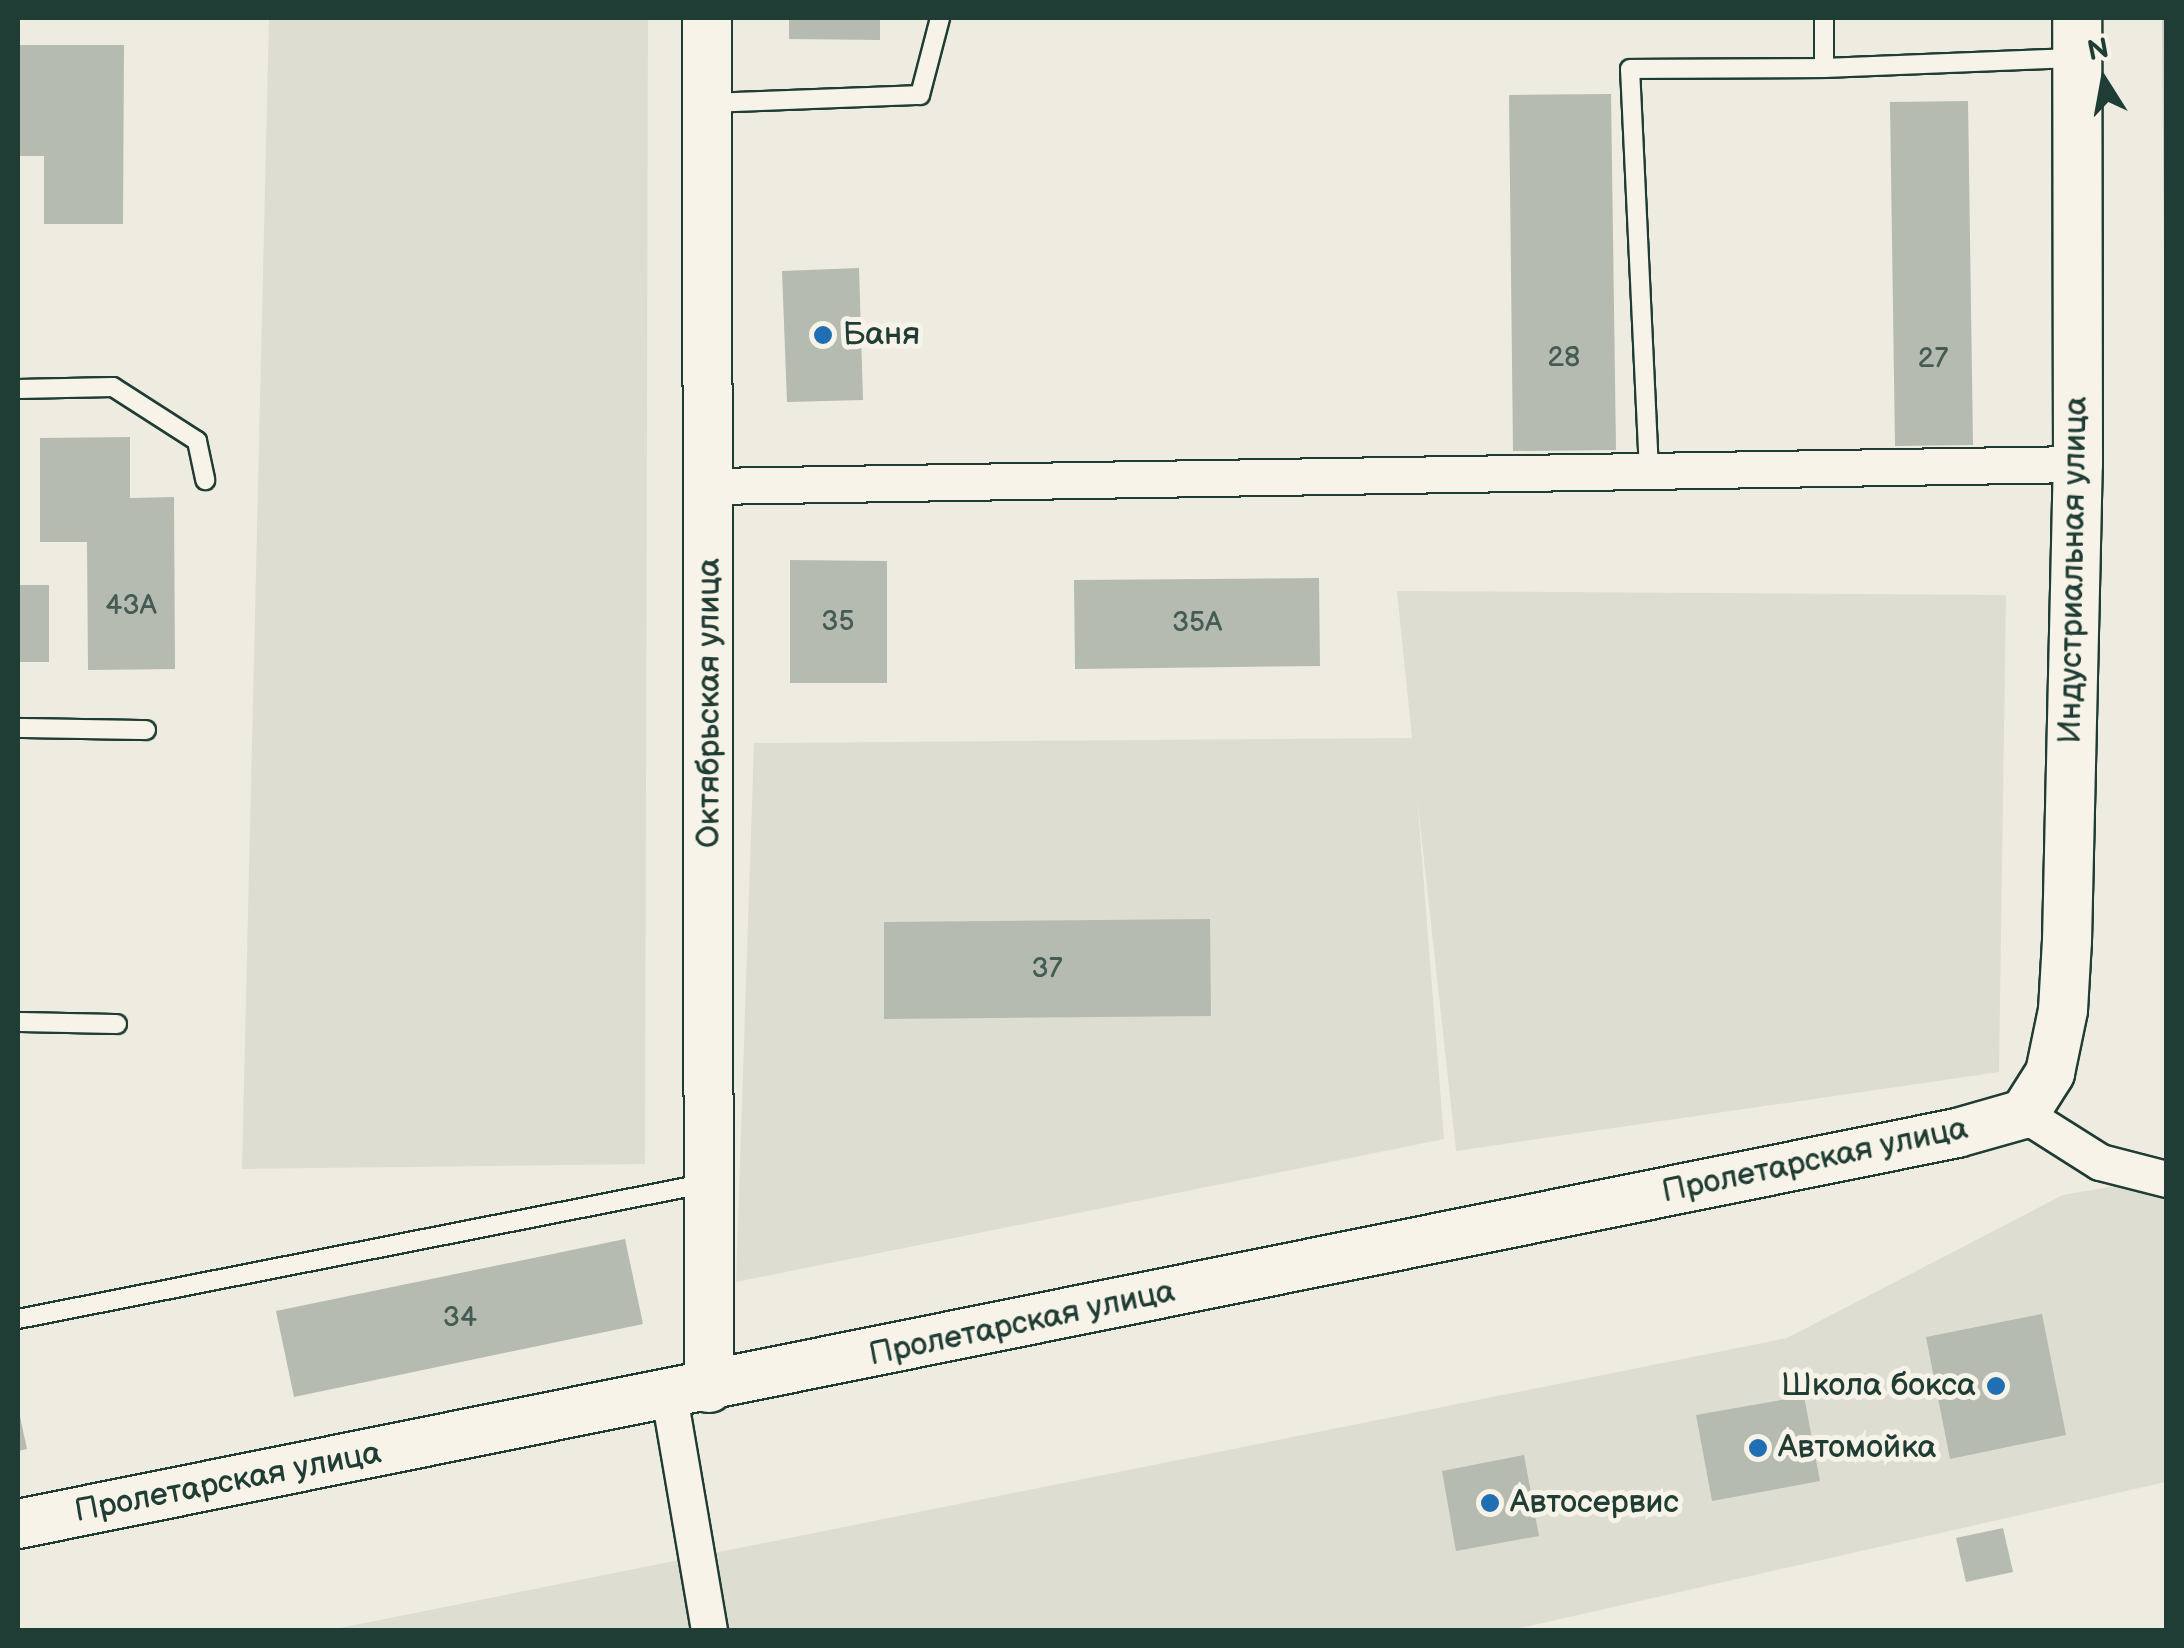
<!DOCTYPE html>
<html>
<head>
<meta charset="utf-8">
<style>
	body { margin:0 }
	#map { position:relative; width:2184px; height:1648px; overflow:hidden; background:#eeece1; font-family:"Balsamiq Sans",sans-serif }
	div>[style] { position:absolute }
	.built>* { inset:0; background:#ddddd2 }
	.green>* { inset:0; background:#cccfc4 }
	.building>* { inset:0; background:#b5bbb0 }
	.roads { filter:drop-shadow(2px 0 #1f3d34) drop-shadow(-2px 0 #1f3d34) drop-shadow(0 2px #1f3d34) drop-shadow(0 -2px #1f3d34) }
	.lane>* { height:18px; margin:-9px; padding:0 9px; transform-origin:9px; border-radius:9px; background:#f7f3e8 }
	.street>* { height:35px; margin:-17.5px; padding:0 17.5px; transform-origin:17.5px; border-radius:17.5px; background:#f7f3e8 }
	.secondary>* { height:48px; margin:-24px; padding:0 24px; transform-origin:24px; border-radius:24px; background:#f7f3e8 }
	.dots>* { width:28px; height:28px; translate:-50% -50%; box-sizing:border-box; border:5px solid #f7f3e8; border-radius:50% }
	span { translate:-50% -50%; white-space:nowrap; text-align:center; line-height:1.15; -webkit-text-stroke:10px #f7f3e8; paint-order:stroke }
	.number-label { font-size:28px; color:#445c53 }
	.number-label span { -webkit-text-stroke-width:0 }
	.poi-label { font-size:32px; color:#1f3d34 }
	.left { translate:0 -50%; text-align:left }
	.right { translate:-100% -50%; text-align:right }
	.street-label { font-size:32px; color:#1f3d34 }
	.frame { position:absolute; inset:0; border:20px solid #1f3d34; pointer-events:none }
	.north { position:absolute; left:2054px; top:30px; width:100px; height:100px; -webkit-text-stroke:8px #f7f3e8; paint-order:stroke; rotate:349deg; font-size:28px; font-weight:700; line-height:40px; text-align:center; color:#1f3d34 }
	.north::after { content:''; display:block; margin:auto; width:35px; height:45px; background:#1f3d34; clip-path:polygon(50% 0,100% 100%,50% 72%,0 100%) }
</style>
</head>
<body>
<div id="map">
	<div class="built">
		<div style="clip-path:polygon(269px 18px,648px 18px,645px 1164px,242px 1169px)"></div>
		<div style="clip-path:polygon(1397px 591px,2006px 595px,1999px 1072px,1456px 1151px,1417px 796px,1444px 1139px,736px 1282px,754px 743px,1412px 738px)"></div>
		<div style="clip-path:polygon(2166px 1177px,2166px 1482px,1512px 1630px,330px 1630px,1787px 1338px,2063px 1195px)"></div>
	</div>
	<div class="green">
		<div style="clip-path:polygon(2162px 18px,2166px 18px,2166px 507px)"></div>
	</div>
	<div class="building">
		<div style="clip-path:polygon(789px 18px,880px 18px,880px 40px,789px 39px)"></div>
		<div style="clip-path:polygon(18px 45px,124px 45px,123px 224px,44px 224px,44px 156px,18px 156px)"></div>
		<div style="clip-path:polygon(1611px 94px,1616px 450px,1513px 451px,1509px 95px)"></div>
		<div style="clip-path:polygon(1968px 101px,1973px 445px,1895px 446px,1890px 102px)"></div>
		<div style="clip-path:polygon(859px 268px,863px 400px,787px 402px,782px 271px)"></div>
		<div style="clip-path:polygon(130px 437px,130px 498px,174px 497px,175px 669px,88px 670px,87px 542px,40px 542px,40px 438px)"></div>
		<div style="clip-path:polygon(790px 560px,887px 561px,887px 683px,790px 683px)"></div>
		<div style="clip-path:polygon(1319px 578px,1320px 666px,1075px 669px,1074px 580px)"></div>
		<div style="clip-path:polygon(18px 585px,49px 585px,49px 662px,18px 662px)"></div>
		<div style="clip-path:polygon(1210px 919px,1211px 1016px,884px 1019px,884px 922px)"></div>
		<div style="clip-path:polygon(625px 1239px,643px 1324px,294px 1397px,276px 1311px)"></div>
		<div style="clip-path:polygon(2042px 1314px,2066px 1435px,1950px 1459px,1926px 1337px)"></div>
		<div style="clip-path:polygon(1804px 1396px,1820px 1481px,1712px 1501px,1696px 1415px)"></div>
		<div style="clip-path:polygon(18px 1407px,27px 1449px,18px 1451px)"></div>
		<div style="clip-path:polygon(1524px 1455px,1539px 1536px,1456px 1551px,1442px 1471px)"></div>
		<div style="clip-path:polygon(2003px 1528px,2013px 1572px,1966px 1582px,1956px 1538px)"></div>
	</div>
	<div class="roads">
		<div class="lane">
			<div style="left:1824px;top:18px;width:50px;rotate:90deg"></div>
			<div style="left:1824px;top:68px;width:249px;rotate:-2.3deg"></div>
			<div style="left:711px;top:103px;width:209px;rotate:-2.2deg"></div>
			<div style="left:920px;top:95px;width:80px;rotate:-75.4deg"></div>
			<div style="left:18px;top:389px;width:95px;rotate:-1.2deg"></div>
			<div style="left:113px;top:387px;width:100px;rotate:32.7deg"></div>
			<div style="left:197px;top:441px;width:40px;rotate:78deg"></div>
			<div style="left:1649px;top:471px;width:402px;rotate:-92.7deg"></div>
			<div style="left:1630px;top:69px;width:194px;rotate:-0.3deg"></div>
			<div style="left:18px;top:728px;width:128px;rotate:0.9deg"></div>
			<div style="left:18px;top:1022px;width:99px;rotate:1.2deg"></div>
			<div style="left:18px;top:1319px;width:703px;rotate:-11.15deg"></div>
		</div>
		<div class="street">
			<div style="left:710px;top:486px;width:1368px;rotate:-0.92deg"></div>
			<div style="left:2024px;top:1114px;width:90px;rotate:32.3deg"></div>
			<div style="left:2100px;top:1162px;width:68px;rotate:14.4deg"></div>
			<div style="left:669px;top:1396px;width:237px;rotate:80.3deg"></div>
		</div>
		<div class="secondary">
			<div style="left:707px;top:18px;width:1370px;rotate:89.92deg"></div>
			<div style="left:18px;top:1524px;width:1978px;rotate:-11.4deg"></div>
			<div style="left:1957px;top:1133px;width:70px;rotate:-15.8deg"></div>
			<div style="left:2024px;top:1114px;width:49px;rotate:-57.6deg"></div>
			<div style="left:2050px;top:1073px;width:64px;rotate:-78.3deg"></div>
			<div style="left:2063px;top:1010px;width:69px;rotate:-86.7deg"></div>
			<div style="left:2067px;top:941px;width:477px;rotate:-88.7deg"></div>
			<div style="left:2078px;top:464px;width:446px;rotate:-90.1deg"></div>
		</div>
	</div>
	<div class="dots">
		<div style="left:823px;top:335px;background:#1f6fb2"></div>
		<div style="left:1996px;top:1386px;background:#1f6fb2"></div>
		<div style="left:1758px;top:1448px;background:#1f6fb2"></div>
		<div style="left:1490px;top:1503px;background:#1f6fb2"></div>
	</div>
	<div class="number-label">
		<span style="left:1564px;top:358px">28</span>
		<span style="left:1933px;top:359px">27</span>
		<span style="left:131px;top:606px">43А</span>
		<span style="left:838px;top:622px">35</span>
		<span style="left:1197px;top:623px">35А</span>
		<span style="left:1047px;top:969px">37</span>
		<span style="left:460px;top:1318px">34</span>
	</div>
	<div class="poi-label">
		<span class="left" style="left:843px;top:335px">Баня</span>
		<span class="right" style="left:1976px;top:1386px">Школа бокса</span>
		<span class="left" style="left:1778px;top:1448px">Автомойка</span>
		<span class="left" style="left:1510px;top:1503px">Автосервис</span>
	</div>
	<div class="street-label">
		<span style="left:2074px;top:570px;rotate:-89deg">Индустриальная улица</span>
		<span style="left:710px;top:703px;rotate:-90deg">Октябрьская улица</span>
		<span style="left:1815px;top:1161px;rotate:-12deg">Пролетарская улица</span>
		<span style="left:1022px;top:1324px;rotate:-12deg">Пролетарская улица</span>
		<span style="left:228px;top:1483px;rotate:-11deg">Пролетарская улица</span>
	</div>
	<div class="frame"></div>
	<div class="north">N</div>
</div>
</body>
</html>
